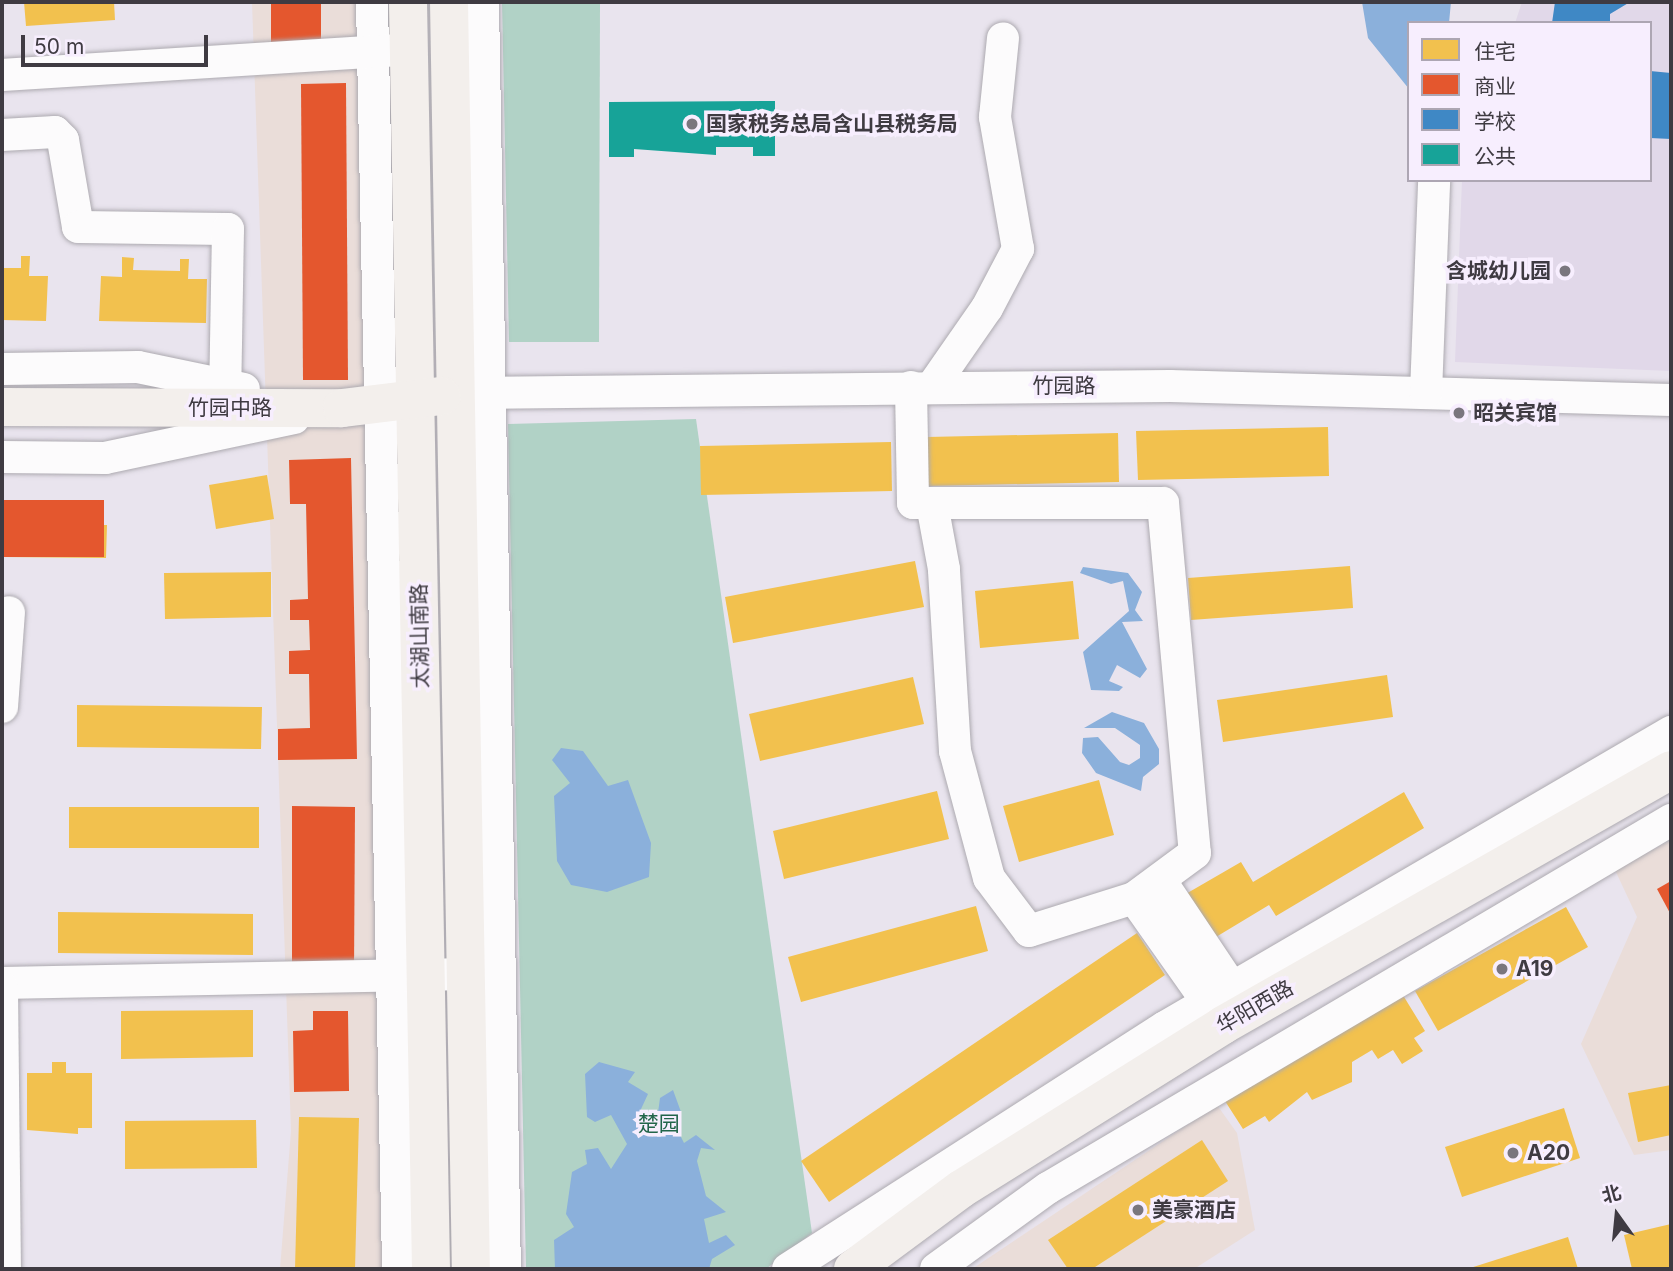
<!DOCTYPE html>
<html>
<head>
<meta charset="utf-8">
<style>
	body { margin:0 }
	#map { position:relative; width:1673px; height:1271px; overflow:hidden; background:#e9e4ee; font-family:Inter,"Noto Sans SC",sans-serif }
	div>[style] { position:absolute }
	.commercial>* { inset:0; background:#eaddd9 }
	.built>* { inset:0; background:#e1d8e9 }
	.green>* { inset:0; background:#b1d2c6 }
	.water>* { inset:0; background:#8bb0db }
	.homes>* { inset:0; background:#f2c14e }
	.shops>* { inset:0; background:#e4572e }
	.schools>* { inset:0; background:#3f88c5 }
	.public>* { inset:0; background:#17a398 }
	.roads { filter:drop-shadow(0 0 2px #adaab0) drop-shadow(0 0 2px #adaab0) }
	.minor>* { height:32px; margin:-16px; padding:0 16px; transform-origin:16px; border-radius:16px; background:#fcfbfc }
	.major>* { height:38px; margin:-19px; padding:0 19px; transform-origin:19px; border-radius:19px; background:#f3efec }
	.dots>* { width:19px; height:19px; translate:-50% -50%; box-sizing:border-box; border:4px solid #f7eefe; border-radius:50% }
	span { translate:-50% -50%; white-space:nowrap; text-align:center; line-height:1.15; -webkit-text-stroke:7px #f7eefe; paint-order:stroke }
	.poi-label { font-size:21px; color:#3f3b42; font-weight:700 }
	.left { translate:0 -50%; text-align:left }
	.right { translate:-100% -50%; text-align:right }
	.street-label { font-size:21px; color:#3f3b42 }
	.park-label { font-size:21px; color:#22654a }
	.frame { position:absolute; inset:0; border:4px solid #3f3b42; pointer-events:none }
	.legend { position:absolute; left:1407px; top:21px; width:245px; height:161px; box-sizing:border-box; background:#f7eefe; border:2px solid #ada6b3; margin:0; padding:9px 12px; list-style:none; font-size:21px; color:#3f3b42 }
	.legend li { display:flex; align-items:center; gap:14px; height:35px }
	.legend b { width:35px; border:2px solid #ada6b3 }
	.north { position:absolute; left:1582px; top:1180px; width:70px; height:70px; -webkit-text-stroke:5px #f7eefe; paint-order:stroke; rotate:345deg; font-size:19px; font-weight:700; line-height:28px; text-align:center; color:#3f3b42 }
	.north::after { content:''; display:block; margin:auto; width:24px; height:32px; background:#3f3b42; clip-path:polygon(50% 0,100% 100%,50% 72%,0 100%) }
	.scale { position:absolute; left:21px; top:35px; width:187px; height:32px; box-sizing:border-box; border:4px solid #3f3b42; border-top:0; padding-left:9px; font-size:21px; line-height:24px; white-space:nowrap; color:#3f3b42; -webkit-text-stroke:5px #f7eefe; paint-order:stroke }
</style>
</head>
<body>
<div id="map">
	<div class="commercial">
		<i style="clip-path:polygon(252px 2px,357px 2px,388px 1269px,280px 1269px,291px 1131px)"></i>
		<i style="clip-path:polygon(1671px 840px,1671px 1150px,1634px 1155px,1581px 1044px,1637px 917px,1615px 870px)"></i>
		<i style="clip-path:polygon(1217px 1105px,1237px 1133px,1255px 1230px,1194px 1269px,972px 1269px)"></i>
	</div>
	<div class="built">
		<i style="clip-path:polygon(1522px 2px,1671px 2px,1671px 371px,1455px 362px,1462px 180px,1650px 180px,1650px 23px,1515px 23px)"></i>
	</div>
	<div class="green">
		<i style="clip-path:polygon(502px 2px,600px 2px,599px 342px,509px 342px)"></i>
		<i style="clip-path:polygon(696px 419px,812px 1233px,766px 1269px,526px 1269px,508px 424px)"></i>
	</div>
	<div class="water">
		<i style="clip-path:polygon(1362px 2px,1451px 2px,1449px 23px,1409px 23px,1409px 89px,1368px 38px)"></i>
		<i style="clip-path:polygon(1083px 567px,1128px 573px,1142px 592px,1135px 610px,1143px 621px,1122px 622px,1147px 669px,1140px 678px,1117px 665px,1109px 681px,1123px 687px,1119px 691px,1091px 690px,1083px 652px,1129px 611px,1123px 581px,1111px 584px,1080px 573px)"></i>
		<i style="clip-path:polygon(1112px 712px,1144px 723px,1159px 749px,1159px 764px,1143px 777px,1141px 791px,1096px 773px,1082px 753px,1083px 738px,1098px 737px,1120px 762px,1129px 765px,1140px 758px,1140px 745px,1115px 728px,1084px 728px)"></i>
		<i style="clip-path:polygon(561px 748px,583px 751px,608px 786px,628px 780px,651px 843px,649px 877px,607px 892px,571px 885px,557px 861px,554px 796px,570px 783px,552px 760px)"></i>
		<i style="clip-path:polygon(599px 1062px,635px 1072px,628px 1082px,648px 1094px,635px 1122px,647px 1127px,657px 1120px,660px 1098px,673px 1090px,681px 1112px,674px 1123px,684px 1143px,696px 1135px,715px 1150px,701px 1148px,697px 1161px,706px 1196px,726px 1212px,704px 1219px,709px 1243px,726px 1235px,735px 1245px,712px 1259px,709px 1269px,555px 1269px,554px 1240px,574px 1227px,566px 1214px,572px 1172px,587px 1164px,585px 1150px,598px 1148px,611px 1169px,627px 1144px,611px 1115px,595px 1122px,587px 1117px,585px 1074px)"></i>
	</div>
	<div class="homes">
		<i style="clip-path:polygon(24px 2px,114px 2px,115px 20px,26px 26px)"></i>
		<i style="clip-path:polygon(21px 256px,30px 256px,29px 276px,48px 276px,46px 321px,2px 320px,2px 268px,21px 268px)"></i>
		<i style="clip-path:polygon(122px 257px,134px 258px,133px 270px,180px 271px,180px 259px,189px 259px,188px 279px,207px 279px,206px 323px,99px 321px,101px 276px,122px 277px)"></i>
		<i style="clip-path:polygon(1328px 427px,1329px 476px,1138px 480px,1136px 431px)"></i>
		<i style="clip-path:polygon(1118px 433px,1119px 482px,928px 486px,927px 437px)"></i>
		<i style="clip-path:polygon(891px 442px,892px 491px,701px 495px,700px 446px)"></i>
		<i style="clip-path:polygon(267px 475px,274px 519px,216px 529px,209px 485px)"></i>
		<i style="clip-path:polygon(2px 510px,100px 514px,100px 525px,107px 525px,106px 558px,2px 557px)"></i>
		<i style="clip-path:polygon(915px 561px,924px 607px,733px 643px,725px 597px)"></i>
		<i style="clip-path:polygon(1350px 566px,1353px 608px,1191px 620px,1188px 578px)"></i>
		<i style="clip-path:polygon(271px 572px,271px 617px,165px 619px,164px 573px)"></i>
		<i style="clip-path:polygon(1073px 581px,1079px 639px,980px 648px,975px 591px)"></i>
		<i style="clip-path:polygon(1387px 675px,1393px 717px,1223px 742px,1217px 700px)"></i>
		<i style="clip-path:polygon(913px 677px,924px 724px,760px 761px,749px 714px)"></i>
		<i style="clip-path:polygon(77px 705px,262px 707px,261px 749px,77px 747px)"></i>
		<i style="clip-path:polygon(1099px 780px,1114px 835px,1019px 862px,1003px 806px)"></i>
		<i style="clip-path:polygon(937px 791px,949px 839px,784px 879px,773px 831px)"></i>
		<i style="clip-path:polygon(1404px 792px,1424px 828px,1276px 916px,1269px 905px,1211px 940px,1184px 895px,1241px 862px,1253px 882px)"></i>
		<i style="clip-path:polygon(69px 807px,259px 807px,259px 848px,69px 848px)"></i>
		<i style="clip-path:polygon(976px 906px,988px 951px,801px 1002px,788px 957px)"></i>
		<i style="clip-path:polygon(1566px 907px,1588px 947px,1438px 1031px,1415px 991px)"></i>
		<i style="clip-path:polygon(58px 912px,253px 914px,253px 955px,58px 953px)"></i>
		<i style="clip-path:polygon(1137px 933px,1165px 975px,829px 1202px,801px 1161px)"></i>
		<i style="clip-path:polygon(1401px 992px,1425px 1031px,1414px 1038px,1423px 1051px,1402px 1064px,1393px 1050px,1378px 1059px,1372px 1050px,1352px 1062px,1352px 1082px,1312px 1100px,1307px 1092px,1269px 1122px,1265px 1116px,1243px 1129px,1225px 1101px)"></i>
		<i style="clip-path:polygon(253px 1010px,253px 1057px,121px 1059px,121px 1011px)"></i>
		<i style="clip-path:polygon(52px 1062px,66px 1062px,66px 1073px,92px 1073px,92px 1128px,78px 1128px,78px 1134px,27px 1130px,27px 1073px,52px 1073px)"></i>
		<i style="clip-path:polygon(1671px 1085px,1671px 1135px,1638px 1142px,1628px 1093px)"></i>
		<i style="clip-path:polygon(1564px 1108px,1580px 1158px,1462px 1197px,1445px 1147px)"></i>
		<i style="clip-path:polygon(299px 1117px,359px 1118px,355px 1269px,295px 1269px)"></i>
		<i style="clip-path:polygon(256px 1120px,257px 1168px,125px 1169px,125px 1121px)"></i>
		<i style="clip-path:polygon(1202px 1140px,1228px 1181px,1092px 1269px,1068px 1269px,1048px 1240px)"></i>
		<i style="clip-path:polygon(1671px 1224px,1671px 1269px,1632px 1269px,1624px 1235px)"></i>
		<i style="clip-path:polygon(1568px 1237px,1578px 1269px,1467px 1269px)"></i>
	</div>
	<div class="shops">
		<i style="clip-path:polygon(271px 2px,321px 2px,321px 48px,271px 47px)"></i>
		<i style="clip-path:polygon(346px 83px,348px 380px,303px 380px,301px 84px)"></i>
		<i style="clip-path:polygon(351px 458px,357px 759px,278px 760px,278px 729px,310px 728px,309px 674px,289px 674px,289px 651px,310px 650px,309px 620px,290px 620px,290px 600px,308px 599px,306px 504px,290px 504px,289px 460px)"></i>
		<i style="clip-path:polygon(2px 500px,104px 500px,104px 557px,2px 557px)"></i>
		<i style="clip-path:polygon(292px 806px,355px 807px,354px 972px,292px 973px)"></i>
		<i style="clip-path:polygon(1671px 881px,1671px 915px,1657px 889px)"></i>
		<i style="clip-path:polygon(313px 1011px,348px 1011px,349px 1091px,294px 1092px,293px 1031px,313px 1030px)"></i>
	</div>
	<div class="schools">
		<i style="clip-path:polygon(1555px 2px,1630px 2px,1610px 14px,1610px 23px,1552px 23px)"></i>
		<i style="clip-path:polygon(1650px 71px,1671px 73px,1671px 139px,1650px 138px)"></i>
	</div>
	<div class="public">
		<i style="clip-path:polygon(775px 101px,775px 156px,753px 156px,753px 147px,716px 147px,716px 155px,634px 149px,634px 157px,609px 157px,609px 102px)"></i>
	</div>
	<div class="roads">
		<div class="minor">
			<i style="left:372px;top:2px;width:1267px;rotate:88.82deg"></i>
			<i style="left:483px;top:2px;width:1267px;rotate:89.01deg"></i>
			<i style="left:2px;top:75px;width:394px;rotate:-3.6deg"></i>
			<i style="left:2px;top:135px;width:53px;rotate:-3.2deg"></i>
			<i style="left:55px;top:132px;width:11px;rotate:45deg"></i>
			<i style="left:63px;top:140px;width:88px;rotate:80.2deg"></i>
			<i style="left:78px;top:227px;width:150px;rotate:0.8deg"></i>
			<i style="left:228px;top:229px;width:179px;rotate:91deg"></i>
			<i style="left:2px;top:369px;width:136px;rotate:-0.8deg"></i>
			<i style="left:138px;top:367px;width:108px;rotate:11.7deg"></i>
			<i style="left:911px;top:387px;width:116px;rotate:89deg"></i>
			<i style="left:913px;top:503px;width:250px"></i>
			<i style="left:1163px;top:503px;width:351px;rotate:84.8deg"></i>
			<i style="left:1195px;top:853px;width:76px;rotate:143.6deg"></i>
			<i style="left:1134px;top:898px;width:110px;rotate:162.6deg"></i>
			<i style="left:1029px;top:931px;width:66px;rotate:-127deg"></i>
			<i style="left:989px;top:878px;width:131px;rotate:-105deg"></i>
			<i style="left:955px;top:751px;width:182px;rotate:-93.5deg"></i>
			<i style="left:944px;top:569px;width:66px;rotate:-100.5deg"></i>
			<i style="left:932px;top:387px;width:96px;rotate:-55.2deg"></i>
			<i style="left:987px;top:308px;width:67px;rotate:-62.3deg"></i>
			<i style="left:1018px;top:249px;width:134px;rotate:-99.9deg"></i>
			<i style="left:995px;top:117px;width:79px;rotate:-84.2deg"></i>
			<i style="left:469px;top:393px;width:701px;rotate:-0.57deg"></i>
			<i style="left:1170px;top:386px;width:501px;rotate:1.6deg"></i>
			<i style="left:1426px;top:393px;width:213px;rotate:-87.8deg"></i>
			<i style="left:2px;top:457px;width:103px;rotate:0.6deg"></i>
			<i style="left:105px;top:458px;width:193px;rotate:-11.9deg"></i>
			<i style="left:2px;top:707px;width:95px;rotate:-85.8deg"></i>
			<i style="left:1160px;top:880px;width:149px;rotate:56.2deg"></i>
			<i style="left:1134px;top:898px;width:149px;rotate:54.8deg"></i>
			<i style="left:2px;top:983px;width:464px;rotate:-1.1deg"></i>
			<i style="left:2px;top:987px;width:282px;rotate:89.4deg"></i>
			<i style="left:788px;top:1269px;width:448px;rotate:-32.7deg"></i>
			<i style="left:1165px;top:1027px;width:586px;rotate:-30.24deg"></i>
			<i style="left:936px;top:1269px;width:138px;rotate:-35.9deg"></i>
			<i style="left:1048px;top:1188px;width:724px;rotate:-30.57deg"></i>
		</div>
		<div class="major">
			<i style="left:408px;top:2px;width:1267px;rotate:88.96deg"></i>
			<i style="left:449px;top:2px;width:1267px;rotate:89.01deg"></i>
			<i style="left:2px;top:407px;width:340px;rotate:0.2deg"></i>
			<i style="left:342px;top:408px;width:100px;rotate:-6.9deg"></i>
			<i style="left:853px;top:1269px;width:134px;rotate:-36.5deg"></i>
			<i style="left:961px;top:1189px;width:309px;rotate:-32deg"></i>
			<i style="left:1223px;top:1025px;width:515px;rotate:-29.65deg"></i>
		</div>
	</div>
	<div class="dots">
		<i style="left:692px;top:124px;background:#7a767e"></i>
		<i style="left:1565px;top:271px;background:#7a767e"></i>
		<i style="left:1459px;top:413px;background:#7a767e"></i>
		<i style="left:1502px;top:969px;background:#7a767e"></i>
		<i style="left:1513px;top:1153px;background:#7a767e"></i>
		<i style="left:1138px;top:1210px;background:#7a767e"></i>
	</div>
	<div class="poi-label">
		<span class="left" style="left:706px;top:124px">国家税务总局含山县税务局</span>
		<span class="right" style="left:1551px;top:271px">含城幼儿园</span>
		<span class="left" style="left:1473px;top:413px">昭关宾馆</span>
		<span class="left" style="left:1516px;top:969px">A19</span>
		<span class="left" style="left:1527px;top:1153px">A20</span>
		<span class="left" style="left:1152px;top:1210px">美豪酒店</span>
	</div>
	<div class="street-label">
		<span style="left:1064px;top:386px">竹园路</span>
		<span style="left:230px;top:408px">竹园中路</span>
		<span style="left:420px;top:636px;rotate:-91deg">太湖山南路</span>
		<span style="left:1255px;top:1007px;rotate:-30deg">华阳西路</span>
	</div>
	<div class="park-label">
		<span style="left:659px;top:1124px">楚园</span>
	</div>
	<div class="frame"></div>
	<ul class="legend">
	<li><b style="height:19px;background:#f2c14e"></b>住宅</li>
	<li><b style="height:19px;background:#e4572e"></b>商业</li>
	<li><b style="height:19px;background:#3f88c5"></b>学校</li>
	<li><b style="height:19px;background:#17a398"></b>公共</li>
	</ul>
	<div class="north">北</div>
	<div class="scale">50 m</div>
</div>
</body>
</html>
